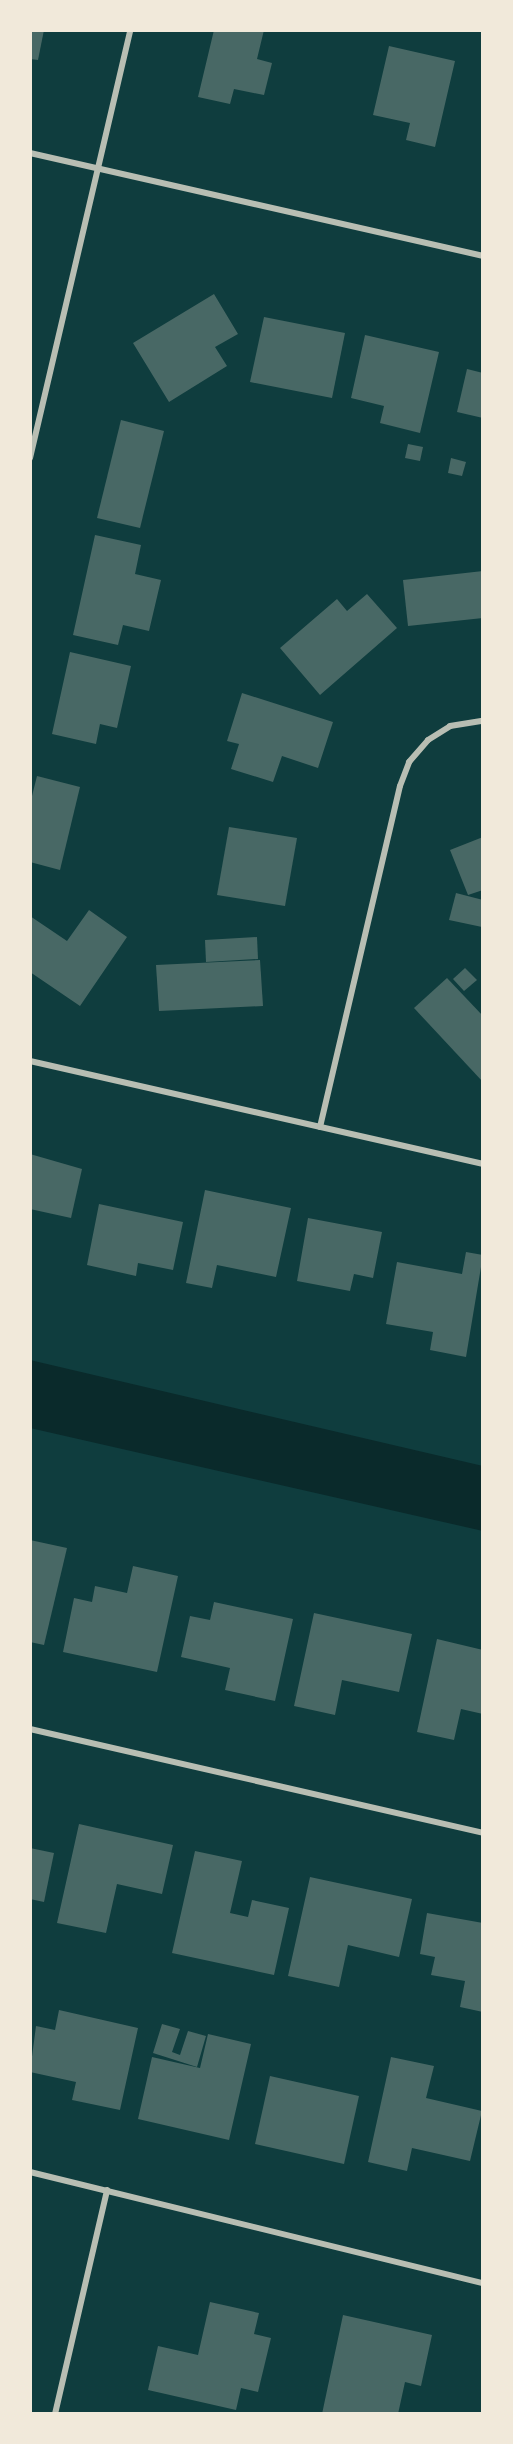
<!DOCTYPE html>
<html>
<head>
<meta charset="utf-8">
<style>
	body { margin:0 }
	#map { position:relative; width:513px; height:2444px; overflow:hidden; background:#0f3d3e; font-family:"Playfair Display",serif }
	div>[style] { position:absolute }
	.water>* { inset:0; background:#0a2a2b }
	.building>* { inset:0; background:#486865 }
	.minor>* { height:6px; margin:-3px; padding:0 3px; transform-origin:3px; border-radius:3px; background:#b8beb3 }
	span { translate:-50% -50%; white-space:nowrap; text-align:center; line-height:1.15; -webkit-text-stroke:6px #f1e9da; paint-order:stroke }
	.frame { position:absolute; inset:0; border:32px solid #f1e9da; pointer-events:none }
</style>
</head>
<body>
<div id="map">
	<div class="water">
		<i style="clip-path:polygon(30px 1360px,483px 1466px,483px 1531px,30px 1428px)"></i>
	</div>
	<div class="building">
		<i style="clip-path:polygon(30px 30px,44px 30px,38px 60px,30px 59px)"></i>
		<i style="clip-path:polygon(214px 30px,264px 30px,257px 59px,272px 63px,264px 95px,234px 89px,230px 104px,198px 97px)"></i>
		<i style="clip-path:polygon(389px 46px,455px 61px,435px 147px,406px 140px,410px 123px,373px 115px)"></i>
		<i style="clip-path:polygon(214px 294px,238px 334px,215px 347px,227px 366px,169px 402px,133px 343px)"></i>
		<i style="clip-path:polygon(264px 317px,345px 333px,332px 398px,250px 382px)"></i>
		<i style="clip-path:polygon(365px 335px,439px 352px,420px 433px,380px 423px,384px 406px,351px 398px)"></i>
		<i style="clip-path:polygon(467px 369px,483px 373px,483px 418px,457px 412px)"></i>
		<i style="clip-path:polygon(121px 420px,164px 431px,140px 528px,97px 518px)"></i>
		<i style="clip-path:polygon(408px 444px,423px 447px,420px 461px,405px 458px)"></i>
		<i style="clip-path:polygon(451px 458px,466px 462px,462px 476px,448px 473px)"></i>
		<i style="clip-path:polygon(95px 535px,141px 545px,135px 574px,161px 580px,149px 631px,123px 625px,118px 645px,73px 635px)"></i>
		<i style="clip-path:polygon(483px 571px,483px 618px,408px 626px,403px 580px)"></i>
		<i style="clip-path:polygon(367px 594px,397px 628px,320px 695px,280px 648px,337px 599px,347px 611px)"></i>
		<i style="clip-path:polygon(70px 652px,131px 666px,117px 728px,100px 724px,96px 744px,52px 734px)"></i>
		<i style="clip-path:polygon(242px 693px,333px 722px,318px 768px,282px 756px,273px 782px,231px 769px,239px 744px,227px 741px)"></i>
		<i style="clip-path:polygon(37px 776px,80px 787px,60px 870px,30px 862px,30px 804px)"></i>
		<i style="clip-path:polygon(229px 827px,297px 838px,285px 906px,217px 895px)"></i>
		<i style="clip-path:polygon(483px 837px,483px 890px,468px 895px,450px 850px)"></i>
		<i style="clip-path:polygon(456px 893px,483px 900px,482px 927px,449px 920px)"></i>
		<i style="clip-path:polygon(89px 910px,127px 937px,80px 1006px,30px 972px,30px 916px,67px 941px)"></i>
		<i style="clip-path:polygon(257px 937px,258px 959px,206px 962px,205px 940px)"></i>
		<i style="clip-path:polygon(260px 960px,263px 1006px,159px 1011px,156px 965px)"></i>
		<i style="clip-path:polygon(465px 968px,477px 980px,464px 991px,453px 979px)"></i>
		<i style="clip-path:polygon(447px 978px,483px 1016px,483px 1082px,414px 1008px)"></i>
		<i style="clip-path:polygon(30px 1154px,82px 1169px,71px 1218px,30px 1209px)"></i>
		<i style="clip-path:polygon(205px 1190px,291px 1208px,276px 1277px,217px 1265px,212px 1288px,186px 1283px)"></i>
		<i style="clip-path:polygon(99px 1204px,183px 1222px,173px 1270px,138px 1263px,136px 1276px,87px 1265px)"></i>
		<i style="clip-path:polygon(308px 1218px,382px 1232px,373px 1278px,354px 1274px,350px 1291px,297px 1281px)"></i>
		<i style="clip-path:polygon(466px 1252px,483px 1255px,466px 1357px,430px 1350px,433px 1332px,386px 1324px,397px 1262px,462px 1274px)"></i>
		<i style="clip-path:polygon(30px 1540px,67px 1548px,44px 1645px,30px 1642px)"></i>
		<i style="clip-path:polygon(133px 1566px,178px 1576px,157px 1672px,63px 1652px,74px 1598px,92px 1602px,95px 1586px,127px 1593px)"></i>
		<i style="clip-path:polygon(214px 1602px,293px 1619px,275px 1701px,225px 1690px,230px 1668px,181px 1657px,190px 1616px,210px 1620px)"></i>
		<i style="clip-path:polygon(314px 1613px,412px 1634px,399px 1692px,342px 1680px,335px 1715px,294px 1706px)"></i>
		<i style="clip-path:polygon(437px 1639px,483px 1650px,483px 1714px,461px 1709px,454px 1740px,417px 1732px)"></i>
		<i style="clip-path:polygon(79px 1824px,173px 1845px,162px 1894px,117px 1884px,106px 1933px,57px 1923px)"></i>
		<i style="clip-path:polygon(30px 1848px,54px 1853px,44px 1902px,30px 1899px)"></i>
		<i style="clip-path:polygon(195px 1851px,242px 1861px,230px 1913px,248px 1917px,252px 1900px,289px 1908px,274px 1975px,172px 1953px)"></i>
		<i style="clip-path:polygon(310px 1877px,412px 1899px,399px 1957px,348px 1945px,339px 1987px,288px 1976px)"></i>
		<i style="clip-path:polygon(427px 1913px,483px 1923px,483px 2012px,460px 2007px,465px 1981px,431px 1975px,435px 1957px,420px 1954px)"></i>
		<i style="clip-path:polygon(59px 2010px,138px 2028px,120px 2110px,72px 2100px,76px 2082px,30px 2072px,36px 2026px,55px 2030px)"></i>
		<i style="clip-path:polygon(162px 2024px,180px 2029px,172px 2052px,180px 2055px,188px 2031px,206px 2036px,197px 2067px,153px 2053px)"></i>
		<i style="clip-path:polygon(208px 2034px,251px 2044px,229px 2140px,138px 2119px,152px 2057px,200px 2068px)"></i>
		<i style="clip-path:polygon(391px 2057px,434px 2066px,426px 2098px,482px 2111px,470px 2161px,412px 2148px,407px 2171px,368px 2162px)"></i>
		<i style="clip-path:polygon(270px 2076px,359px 2096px,344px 2164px,255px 2144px)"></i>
		<i style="clip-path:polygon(210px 2302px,259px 2313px,254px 2334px,271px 2338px,258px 2392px,241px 2388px,236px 2410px,148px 2390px,158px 2346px,198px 2355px)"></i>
		<i style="clip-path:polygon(343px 2315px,432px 2335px,421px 2386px,405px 2382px,398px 2414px,322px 2414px)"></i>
	</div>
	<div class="minor">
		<i style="left:30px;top:153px;width:465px;rotate:12.8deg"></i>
		<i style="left:30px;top:458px;width:440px;rotate:-76.8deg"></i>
		<i style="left:30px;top:1061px;width:465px;rotate:12.8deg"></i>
		<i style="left:320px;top:1127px;width:350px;rotate:-76.8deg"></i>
		<i style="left:400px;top:786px;width:26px;rotate:-69deg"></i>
		<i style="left:409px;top:762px;width:29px;rotate:-49deg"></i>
		<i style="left:428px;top:740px;width:26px;rotate:-32deg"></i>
		<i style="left:450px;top:726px;width:33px;rotate:-9deg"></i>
		<i style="left:30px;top:1729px;width:465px;rotate:12.9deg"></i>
		<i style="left:30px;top:2172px;width:466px;rotate:13.8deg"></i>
		<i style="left:55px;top:2414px;width:230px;rotate:-76.9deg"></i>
	</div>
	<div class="frame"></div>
</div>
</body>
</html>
